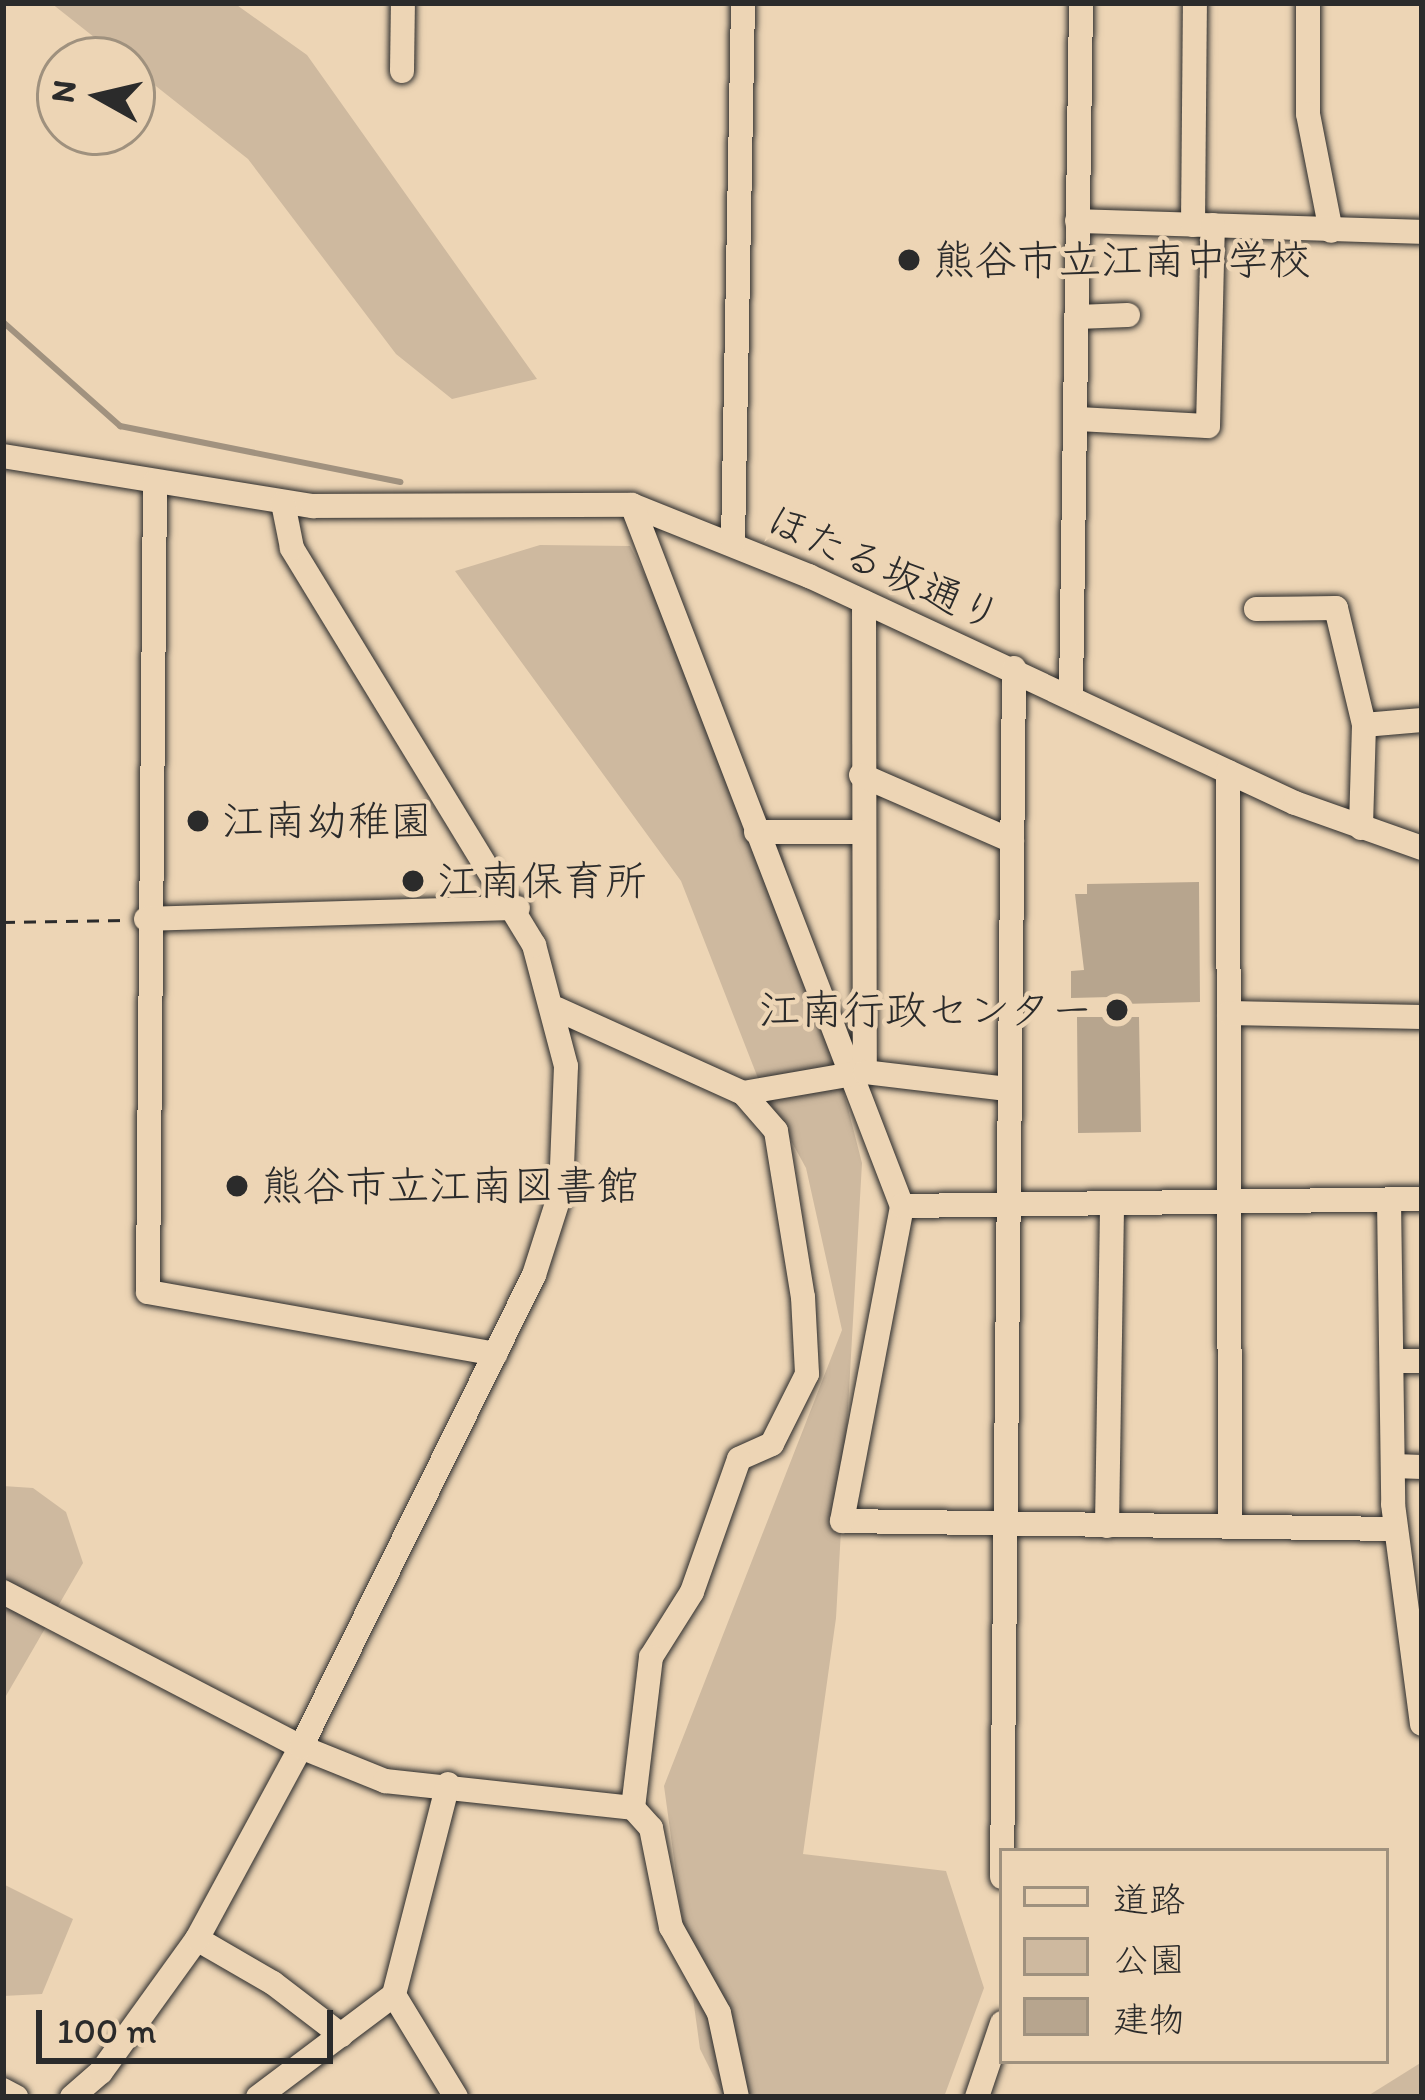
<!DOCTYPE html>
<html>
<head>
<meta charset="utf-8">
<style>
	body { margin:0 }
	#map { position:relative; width:1425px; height:2100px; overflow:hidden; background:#edd5b5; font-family:Itim,"Klee One",sans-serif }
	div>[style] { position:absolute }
	.green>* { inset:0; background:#ceb99f }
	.stream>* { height:6px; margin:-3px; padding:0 3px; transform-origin:3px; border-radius:3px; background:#a1927f }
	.building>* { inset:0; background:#b7a58e }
	.path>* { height:3px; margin-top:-1.5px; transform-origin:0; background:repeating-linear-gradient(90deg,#2b2b2b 0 12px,transparent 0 21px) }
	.roads { filter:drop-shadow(0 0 3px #2b2b2b) drop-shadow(0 0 3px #2b2b2b) }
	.minor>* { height:24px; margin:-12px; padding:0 12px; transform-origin:12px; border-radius:12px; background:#edd5b5 }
	.dots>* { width:33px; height:33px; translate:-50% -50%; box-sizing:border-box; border:6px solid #edd5b5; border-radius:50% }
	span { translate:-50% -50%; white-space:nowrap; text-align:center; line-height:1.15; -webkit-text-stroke:9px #edd5b5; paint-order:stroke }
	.poi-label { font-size:42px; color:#2b2b2b }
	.left { translate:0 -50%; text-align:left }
	.right { translate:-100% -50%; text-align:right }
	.street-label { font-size:42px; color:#2b2b2b }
	.frame { position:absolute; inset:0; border:6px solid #2b2b2b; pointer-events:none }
	.legend { position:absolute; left:999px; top:1848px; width:390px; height:216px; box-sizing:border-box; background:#edd5b5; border:3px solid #9f917e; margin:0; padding:15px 21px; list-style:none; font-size:36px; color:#2b2b2b }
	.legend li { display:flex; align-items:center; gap:24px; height:60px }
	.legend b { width:60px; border:3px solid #9f917e }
	.north { position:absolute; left:36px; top:36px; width:120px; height:120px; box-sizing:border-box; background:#edd5b5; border:3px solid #9f917e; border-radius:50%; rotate:278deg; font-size:33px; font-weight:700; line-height:48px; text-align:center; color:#2b2b2b }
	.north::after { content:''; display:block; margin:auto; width:42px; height:54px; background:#2b2b2b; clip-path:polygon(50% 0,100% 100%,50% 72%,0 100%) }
	.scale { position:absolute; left:36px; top:2010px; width:297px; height:54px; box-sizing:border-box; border:6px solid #2b2b2b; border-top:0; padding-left:15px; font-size:36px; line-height:42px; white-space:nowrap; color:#2b2b2b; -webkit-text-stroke:9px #edd5b5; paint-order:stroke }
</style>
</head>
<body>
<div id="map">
	<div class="green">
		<i style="clip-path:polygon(51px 3px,234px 3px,307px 55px,537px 379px,452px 399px,396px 354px,248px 159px)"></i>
		<i style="clip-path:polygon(540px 545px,630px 546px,778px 836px,862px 1163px,836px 1618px,803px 1854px,946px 1871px,984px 1988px,944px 2097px,724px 2097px,700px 2049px,664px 1786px,842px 1330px,806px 1168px,761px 1086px,681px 881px,455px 571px)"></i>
		<i style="clip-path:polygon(3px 1486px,33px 1488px,66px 1512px,83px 1563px,3px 1701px)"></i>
		<i style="clip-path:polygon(3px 1884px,73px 1919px,42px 1994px,3px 1996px)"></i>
		<i style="clip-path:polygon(1422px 2062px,1422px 2097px,1366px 2097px)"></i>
	</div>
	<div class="stream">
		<i style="left:3px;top:322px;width:157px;rotate:41.6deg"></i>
		<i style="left:120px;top:426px;width:286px;rotate:11.3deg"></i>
	</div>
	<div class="building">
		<i style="clip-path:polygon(1199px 882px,1200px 1002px,1123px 1004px,1123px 1017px,1139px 1017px,1141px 1132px,1078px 1133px,1077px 1017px,1111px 1017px,1111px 997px,1071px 998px,1071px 971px,1084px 970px,1075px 894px,1087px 894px,1087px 884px)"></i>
	</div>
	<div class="path">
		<i style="left:3px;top:922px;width:123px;rotate:-0.9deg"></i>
	</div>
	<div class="roads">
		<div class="minor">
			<i style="left:1308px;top:3px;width:111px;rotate:90deg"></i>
			<i style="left:1308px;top:114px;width:119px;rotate:78.9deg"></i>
			<i style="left:402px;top:71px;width:68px;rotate:-89.2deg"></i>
			<i style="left:1077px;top:221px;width:345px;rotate:1.8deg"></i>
			<i style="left:1193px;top:225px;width:222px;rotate:-89.5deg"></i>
			<i style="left:1077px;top:317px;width:51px;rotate:-2.2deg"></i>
			<i style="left:1077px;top:419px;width:131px;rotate:3.1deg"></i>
			<i style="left:1208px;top:426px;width:201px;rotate:-88.6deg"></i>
			<i style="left:3px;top:456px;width:314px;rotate:9.2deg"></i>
			<i style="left:313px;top:506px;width:319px;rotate:-0.2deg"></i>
			<i style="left:632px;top:505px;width:191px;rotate:21.9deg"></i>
			<i style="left:809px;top:576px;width:536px;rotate:25.04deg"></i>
			<i style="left:1295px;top:803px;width:135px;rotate:19.5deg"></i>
			<i style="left:155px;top:482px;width:810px;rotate:90.5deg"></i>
			<i style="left:148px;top:1292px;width:353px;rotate:10.1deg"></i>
			<i style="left:632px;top:505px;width:751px;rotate:68.94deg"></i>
			<i style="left:733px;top:543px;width:540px;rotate:-88.94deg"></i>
			<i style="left:864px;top:602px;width:470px;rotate:89.9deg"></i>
			<i style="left:1256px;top:609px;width:80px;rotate:-0.7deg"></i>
			<i style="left:1336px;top:608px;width:120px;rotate:76.5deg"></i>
			<i style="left:1364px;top:725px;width:103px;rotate:91.7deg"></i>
			<i style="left:1071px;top:694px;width:691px;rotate:-89.17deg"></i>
			<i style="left:1364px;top:725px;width:58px;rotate:-4.9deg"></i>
			<i style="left:1228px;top:772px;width:755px;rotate:89.85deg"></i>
			<i style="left:861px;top:775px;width:165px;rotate:23.6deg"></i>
			<i style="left:756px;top:832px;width:106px"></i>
			<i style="left:146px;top:919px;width:372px;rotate:-1.7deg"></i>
			<i style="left:557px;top:1009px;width:204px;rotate:24.3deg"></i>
			<i style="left:743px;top:1093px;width:50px;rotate:49deg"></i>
			<i style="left:776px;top:1131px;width:168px;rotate:80.8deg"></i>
			<i style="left:803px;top:1297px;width:77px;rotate:87deg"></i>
			<i style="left:807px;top:1374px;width:78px;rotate:116.6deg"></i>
			<i style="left:772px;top:1444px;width:36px;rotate:156deg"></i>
			<i style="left:739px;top:1459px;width:141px;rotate:109.5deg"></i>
			<i style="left:692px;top:1592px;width:77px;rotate:122.2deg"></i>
			<i style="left:651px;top:1657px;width:152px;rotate:96.8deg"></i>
			<i style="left:1229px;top:1013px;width:193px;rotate:1.2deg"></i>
			<i style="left:743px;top:1093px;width:124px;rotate:-9.8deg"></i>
			<i style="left:865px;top:1072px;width:144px;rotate:6.8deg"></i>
			<i style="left:1389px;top:1200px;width:304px;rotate:89.2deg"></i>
			<i style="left:1393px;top:1504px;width:222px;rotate:82.5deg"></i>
			<i style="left:1392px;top:1361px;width:30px"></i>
			<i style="left:1394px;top:1466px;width:28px;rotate:2deg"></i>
			<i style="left:1107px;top:1526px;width:322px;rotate:-89.1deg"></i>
			<i style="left:1395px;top:1529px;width:553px;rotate:-179.17deg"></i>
			<i style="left:842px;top:1521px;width:321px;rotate:-79.2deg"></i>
			<i style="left:902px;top:1206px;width:520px;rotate:-0.77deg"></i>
			<i style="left:3px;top:1592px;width:336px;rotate:27.5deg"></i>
			<i style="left:301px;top:1747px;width:91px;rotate:22deg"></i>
			<i style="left:385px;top:1781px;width:249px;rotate:6.2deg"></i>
			<i style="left:633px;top:1808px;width:27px;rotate:48deg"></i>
			<i style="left:651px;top:1828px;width:101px;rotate:78.6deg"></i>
			<i style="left:671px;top:1927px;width:98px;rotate:60.8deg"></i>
			<i style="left:719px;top:2013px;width:86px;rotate:77.9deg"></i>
			<i style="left:448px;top:1784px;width:218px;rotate:104.4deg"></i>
			<i style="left:394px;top:1995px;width:119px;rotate:58.7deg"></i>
			<i style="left:1002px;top:1877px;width:1209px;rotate:-89.43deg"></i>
			<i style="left:197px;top:1939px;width:88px;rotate:30.1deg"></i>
			<i style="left:273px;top:1983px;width:86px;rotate:37.4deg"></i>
			<i style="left:3px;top:2090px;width:15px;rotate:28deg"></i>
			<i style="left:72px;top:2097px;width:38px;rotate:-41deg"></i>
			<i style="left:101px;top:2072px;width:164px;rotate:-54.2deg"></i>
			<i style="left:197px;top:1939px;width:218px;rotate:-61.6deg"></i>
			<i style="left:301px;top:1747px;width:526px;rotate:-63.73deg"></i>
			<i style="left:534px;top:1275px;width:88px;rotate:-72.2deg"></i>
			<i style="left:561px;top:1191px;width:125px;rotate:-87.7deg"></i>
			<i style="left:566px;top:1066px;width:125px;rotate:-104.8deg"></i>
			<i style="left:534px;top:945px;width:465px;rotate:-121.4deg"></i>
			<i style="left:292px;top:548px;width:46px;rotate:-101.3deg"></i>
			<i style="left:258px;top:2097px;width:170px;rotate:-36.9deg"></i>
			<i style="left:977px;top:2097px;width:78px;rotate:-71.3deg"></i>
		</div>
	</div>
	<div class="dots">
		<i style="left:909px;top:260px;background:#2b2b2b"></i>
		<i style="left:198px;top:821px;background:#2b2b2b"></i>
		<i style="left:413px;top:881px;background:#2b2b2b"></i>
		<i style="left:1117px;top:1010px;background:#2b2b2b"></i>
		<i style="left:237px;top:1186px;background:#2b2b2b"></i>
	</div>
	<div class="poi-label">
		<span class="left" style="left:933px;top:260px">熊谷市立江南中学校</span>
		<span class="left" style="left:222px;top:821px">江南幼稚園</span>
		<span class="left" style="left:437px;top:881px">江南保育所</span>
		<span class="right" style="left:1093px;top:1010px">江南行政センター</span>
		<span class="left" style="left:261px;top:1186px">熊谷市立江南図書館</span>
	</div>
	<div class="street-label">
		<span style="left:884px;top:568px;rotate:24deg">ほたる坂通り</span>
	</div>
	<div class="frame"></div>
	<ul class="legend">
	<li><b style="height:15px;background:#edd5b5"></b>道路</li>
	<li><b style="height:33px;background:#ceb99f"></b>公園</li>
	<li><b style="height:33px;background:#b7a58e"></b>建物</li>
	</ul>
	<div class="north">N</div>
	<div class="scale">100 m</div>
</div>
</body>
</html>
